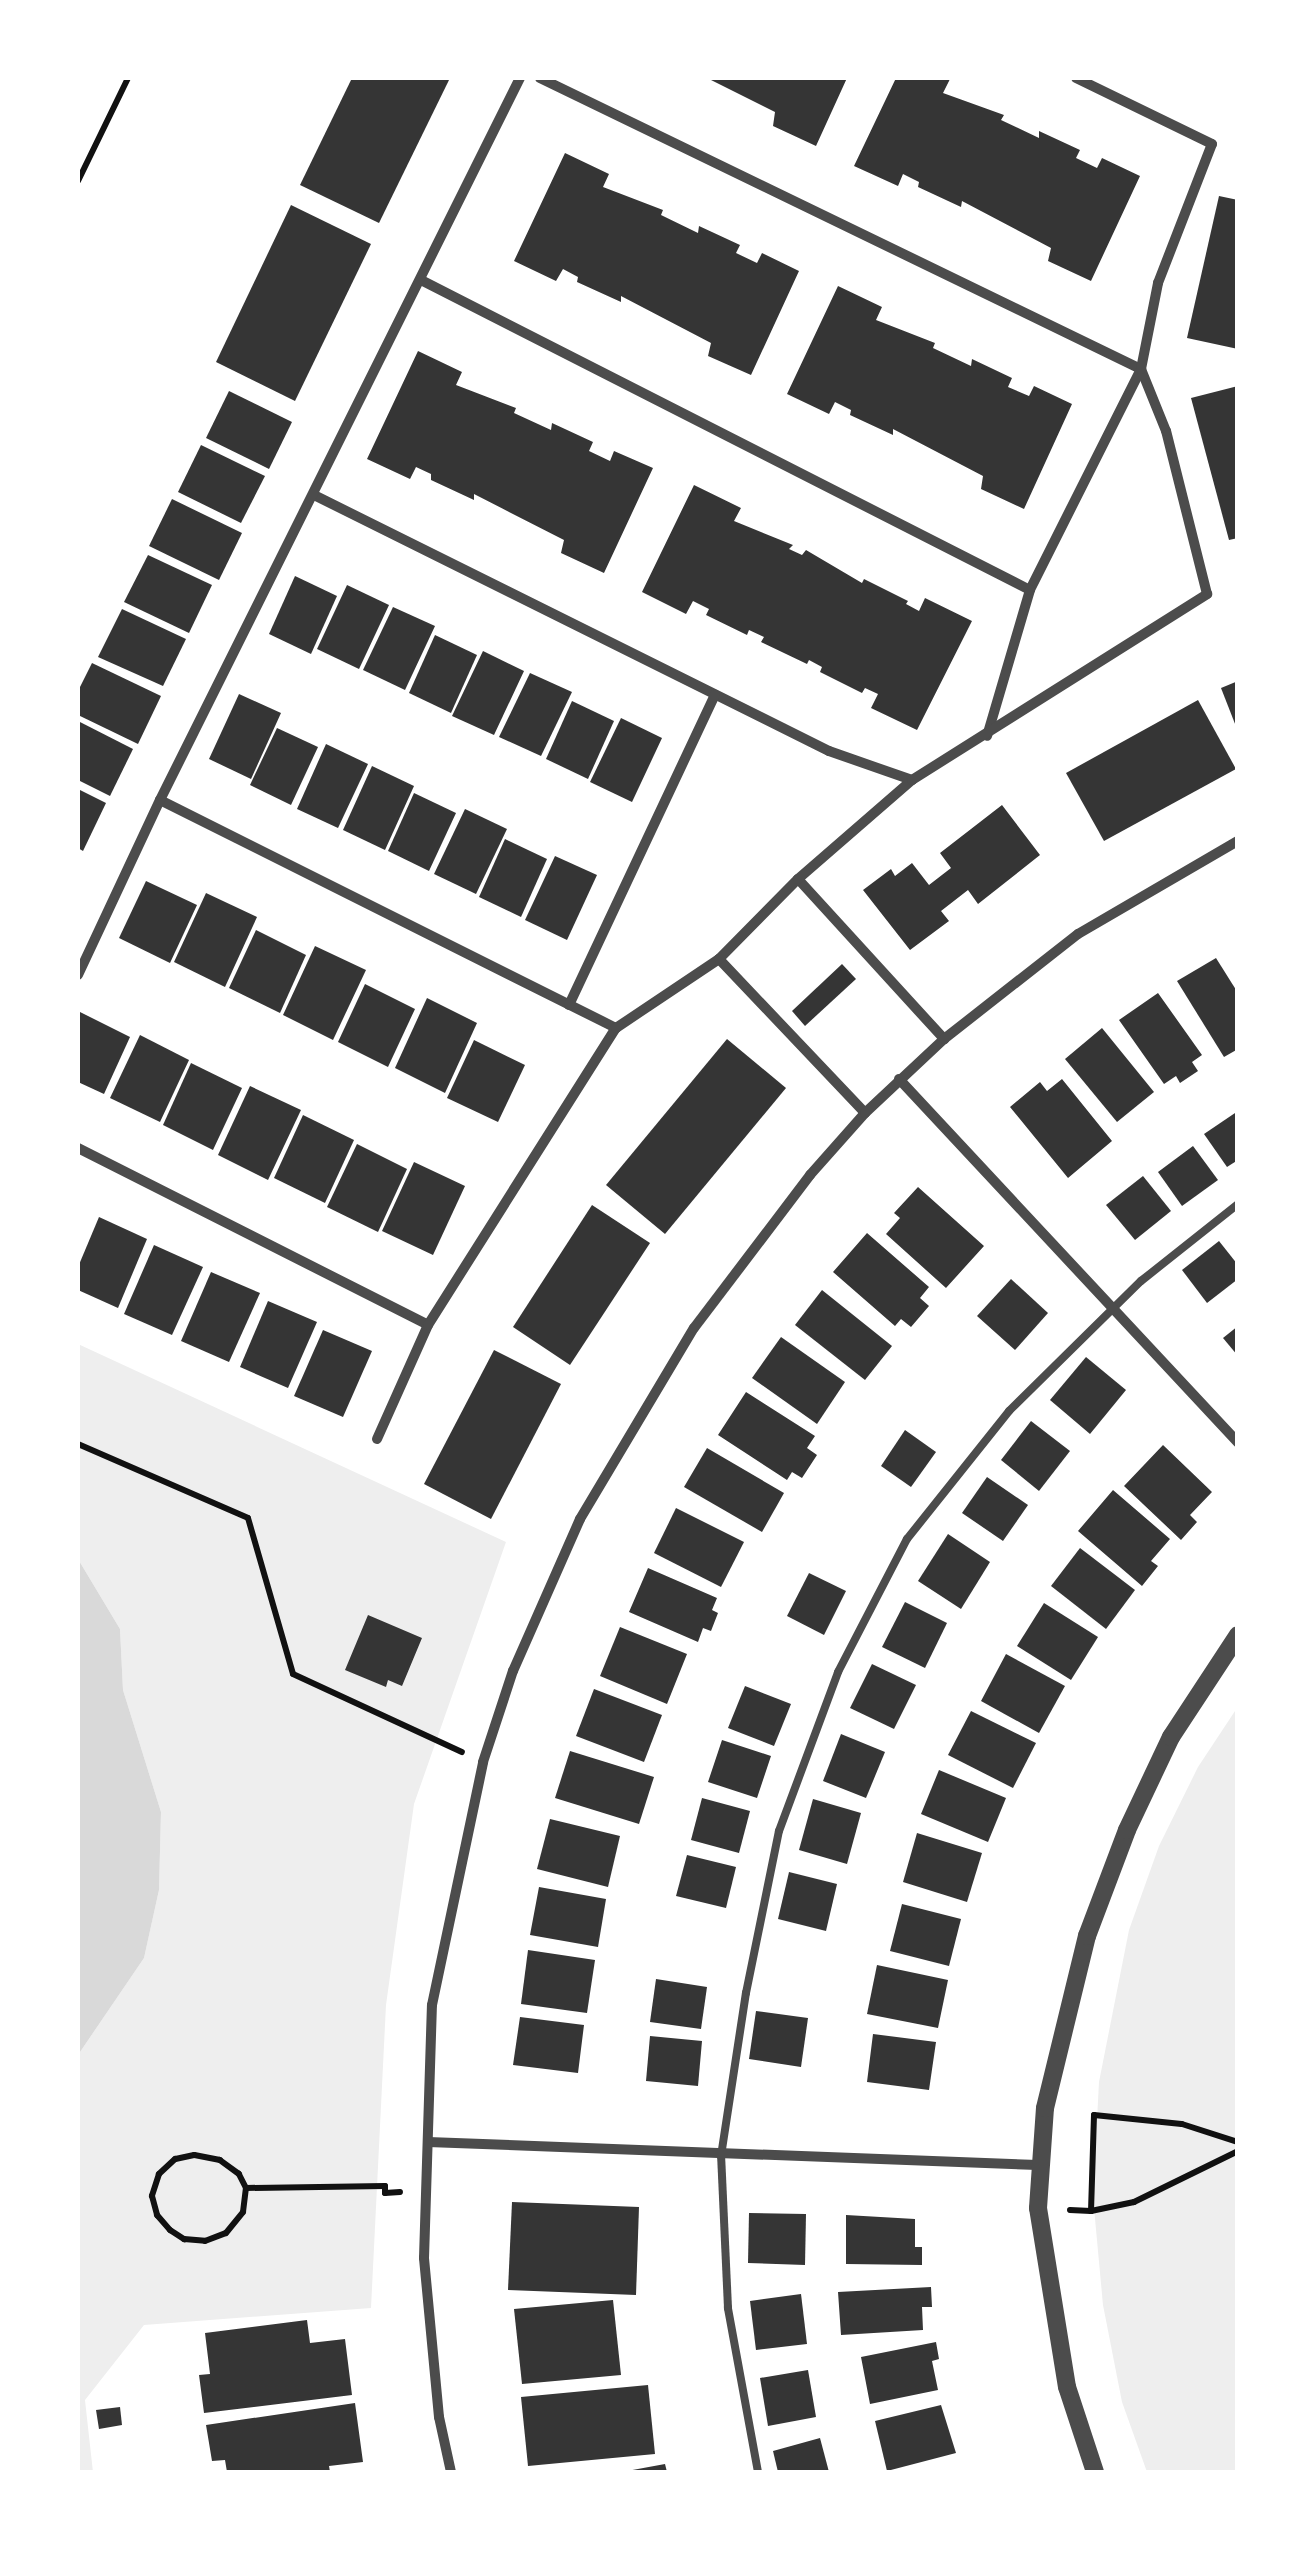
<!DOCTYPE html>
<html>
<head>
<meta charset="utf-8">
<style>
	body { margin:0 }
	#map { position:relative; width:1315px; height:2550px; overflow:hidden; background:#fff; font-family:"Open Sans",sans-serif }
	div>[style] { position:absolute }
	.green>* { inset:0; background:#eee }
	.water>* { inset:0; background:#d9d9d9 }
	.building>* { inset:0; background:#353535 }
	.path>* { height:6px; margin:-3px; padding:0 3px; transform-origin:3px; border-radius:3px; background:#111 }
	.service>* { height:8px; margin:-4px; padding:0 4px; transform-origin:4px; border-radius:4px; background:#4c4c4c }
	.minor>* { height:10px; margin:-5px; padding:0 5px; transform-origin:5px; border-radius:5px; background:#4c4c4c }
	.tertiary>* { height:18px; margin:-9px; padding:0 9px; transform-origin:9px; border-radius:9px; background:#4c4c4c }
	span { translate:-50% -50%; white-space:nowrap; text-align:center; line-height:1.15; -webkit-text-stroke:9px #fff; paint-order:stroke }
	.frame { position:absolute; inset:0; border:80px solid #fff; pointer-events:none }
</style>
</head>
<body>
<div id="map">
	<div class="green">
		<i style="clip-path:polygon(78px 1344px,506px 1542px,414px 1804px,386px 2005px,371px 2308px,144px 2325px,85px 2400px,93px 2472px,78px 2472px,78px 2055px,144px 1958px,159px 1890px,161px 1812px,123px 1690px,120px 1629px,78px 1559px)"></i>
		<i style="clip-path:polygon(1237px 1708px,1237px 2472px,1147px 2472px,1122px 2402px,1103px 2305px,1093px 2197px,1099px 2082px,1129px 1930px,1159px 1846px,1198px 1767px)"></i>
	</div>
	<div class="water">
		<i style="clip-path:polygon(78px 1559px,120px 1629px,123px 1690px,161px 1812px,159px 1890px,144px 1958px,78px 2055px)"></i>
	</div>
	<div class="building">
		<i style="clip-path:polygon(352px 78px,450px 78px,379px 223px,300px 185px)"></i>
		<i style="clip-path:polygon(707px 78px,847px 78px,816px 146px,773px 126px,775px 112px)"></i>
		<i style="clip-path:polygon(896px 78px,946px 78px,950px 79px,943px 93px,1004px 115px,1001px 120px,1039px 138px,1039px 131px,1080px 150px,1076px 158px,1097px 168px,1102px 158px,1140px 176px,1091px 281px,1048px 261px,1051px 248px,962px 201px,961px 207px,918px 187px,919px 182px,903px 174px,898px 186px,854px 166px)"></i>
		<i style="clip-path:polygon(565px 153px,609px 174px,603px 187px,663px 210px,661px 215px,698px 233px,699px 226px,740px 245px,736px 253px,757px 263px,762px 253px,799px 271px,751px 375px,708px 356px,711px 343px,621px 296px,621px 302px,577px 282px,578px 277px,563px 269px,556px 281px,514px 261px)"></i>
		<i style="clip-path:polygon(1219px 196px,1238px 200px,1238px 349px,1187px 338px)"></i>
		<i style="clip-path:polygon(291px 205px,371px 244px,295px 401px,216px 362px)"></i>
		<i style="clip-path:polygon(838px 286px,882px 307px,876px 320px,935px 343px,933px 348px,971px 366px,972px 359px,1012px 378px,1008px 387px,1029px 396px,1034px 386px,1072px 404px,1024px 509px,981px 489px,983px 476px,893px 429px,893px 435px,850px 415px,851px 410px,835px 402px,829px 414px,787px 394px)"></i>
		<i style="clip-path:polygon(418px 351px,462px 372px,456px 385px,516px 408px,514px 413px,551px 430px,552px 423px,593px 442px,589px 451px,610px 461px,614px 451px,653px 468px,604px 573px,561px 553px,564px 540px,474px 494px,474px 500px,431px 480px,431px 474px,416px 467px,410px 479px,367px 459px)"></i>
		<i style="clip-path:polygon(1238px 386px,1238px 538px,1229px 540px,1191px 398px)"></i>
		<i style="clip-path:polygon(229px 391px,292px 422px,269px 469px,206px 438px)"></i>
		<i style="clip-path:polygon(201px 445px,265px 476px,241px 523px,178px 492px)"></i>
		<i style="clip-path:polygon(694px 485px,741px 508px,734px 521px,793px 545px,789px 549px,802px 555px,806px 550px,862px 583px,864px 579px,908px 601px,906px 604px,919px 611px,925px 598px,972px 621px,917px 730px,871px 708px,878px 694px,865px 688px,862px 693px,820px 672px,822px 667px,809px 660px,807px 664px,761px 642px,764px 637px,749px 630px,747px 635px,706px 615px,709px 609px,693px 601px,686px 614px,642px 592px)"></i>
		<i style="clip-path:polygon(172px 499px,242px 533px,219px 580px,149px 546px)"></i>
		<i style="clip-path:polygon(148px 555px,212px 585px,189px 633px,124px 602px)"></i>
		<i style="clip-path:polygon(295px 576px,337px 596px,311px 654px,269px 634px)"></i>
		<i style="clip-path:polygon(347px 585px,389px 605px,359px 669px,317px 649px)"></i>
		<i style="clip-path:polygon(393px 607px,435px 626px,405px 690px,363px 670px)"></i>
		<i style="clip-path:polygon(122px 609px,186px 639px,163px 686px,98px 657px)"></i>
		<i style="clip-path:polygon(435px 635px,477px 655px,451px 713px,409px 693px)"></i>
		<i style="clip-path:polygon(483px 651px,524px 671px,494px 735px,452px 716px)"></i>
		<i style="clip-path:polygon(92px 663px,161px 696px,138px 744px,78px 715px,78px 691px)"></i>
		<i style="clip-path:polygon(530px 673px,572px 692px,541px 756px,499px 737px)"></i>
		<i style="clip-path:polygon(1238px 681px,1238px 729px,1237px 729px,1221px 688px)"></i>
		<i style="clip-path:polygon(239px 694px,281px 713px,251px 779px,209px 759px)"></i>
		<i style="clip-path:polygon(1198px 700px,1236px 769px,1104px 841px,1066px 773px)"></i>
		<i style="clip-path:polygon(572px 701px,614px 721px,588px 779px,546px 759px)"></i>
		<i style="clip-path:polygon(621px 718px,662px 738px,632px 802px,590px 782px)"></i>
		<i style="clip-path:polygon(78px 721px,133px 749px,110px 796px,78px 780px)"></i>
		<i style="clip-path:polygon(277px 728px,318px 747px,291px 805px,250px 785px)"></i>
		<i style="clip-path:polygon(326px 744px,368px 764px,338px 828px,297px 809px)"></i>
		<i style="clip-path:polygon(372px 766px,414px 786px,385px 850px,343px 830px)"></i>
		<i style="clip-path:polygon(78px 789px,106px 803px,83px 851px,78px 848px)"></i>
		<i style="clip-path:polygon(414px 793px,456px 813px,429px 871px,388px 851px)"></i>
		<i style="clip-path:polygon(1002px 805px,1040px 855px,978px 904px,968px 890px,941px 911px,949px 921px,910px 950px,863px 890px,891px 869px,895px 876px,912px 863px,929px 885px,951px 868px,940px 853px)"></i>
		<i style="clip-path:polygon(465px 809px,507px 829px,476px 894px,434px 874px)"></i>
		<i style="clip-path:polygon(505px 839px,547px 859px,521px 917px,479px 897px)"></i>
		<i style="clip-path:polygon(555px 856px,597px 875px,567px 940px,525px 920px)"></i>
		<i style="clip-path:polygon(146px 881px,197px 905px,170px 963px,119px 938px)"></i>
		<i style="clip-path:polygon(206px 893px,257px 917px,225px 987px,174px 962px)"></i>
		<i style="clip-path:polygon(256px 930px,306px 955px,280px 1013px,229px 988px)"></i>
		<i style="clip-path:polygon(315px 946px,366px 970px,333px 1040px,283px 1015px)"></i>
		<i style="clip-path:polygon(1216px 958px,1238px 993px,1238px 1049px,1224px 1057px,1177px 981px)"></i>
		<i style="clip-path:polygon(842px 964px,856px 979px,805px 1026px,792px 1011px)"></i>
		<i style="clip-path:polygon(365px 984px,415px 1009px,388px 1067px,338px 1042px)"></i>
		<i style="clip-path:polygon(1158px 993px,1202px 1055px,1192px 1062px,1198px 1071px,1180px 1083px,1176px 1076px,1164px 1084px,1119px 1020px)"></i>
		<i style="clip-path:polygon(427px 998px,477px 1023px,445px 1093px,395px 1068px)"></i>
		<i style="clip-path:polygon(80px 1012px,130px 1037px,104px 1094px,78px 1082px)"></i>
		<i style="clip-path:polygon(1102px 1028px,1154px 1092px,1117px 1122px,1065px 1059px)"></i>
		<i style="clip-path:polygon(140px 1035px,189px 1060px,160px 1122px,110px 1098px)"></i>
		<i style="clip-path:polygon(727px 1039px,786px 1088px,665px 1234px,606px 1185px)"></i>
		<i style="clip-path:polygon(474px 1040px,525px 1065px,498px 1122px,447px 1098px)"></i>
		<i style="clip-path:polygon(191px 1063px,242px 1088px,213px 1150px,163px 1125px)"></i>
		<i style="clip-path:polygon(1062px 1079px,1112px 1141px,1068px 1178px,1010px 1107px,1040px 1082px,1047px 1091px)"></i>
		<i style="clip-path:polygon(250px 1086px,301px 1110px,268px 1180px,218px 1155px)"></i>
		<i style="clip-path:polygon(1238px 1111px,1238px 1160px,1227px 1167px,1204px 1134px)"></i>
		<i style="clip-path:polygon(303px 1115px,354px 1140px,325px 1203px,274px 1178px)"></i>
		<i style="clip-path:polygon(357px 1144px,407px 1169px,378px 1232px,327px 1207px)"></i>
		<i style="clip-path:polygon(1193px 1146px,1218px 1180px,1182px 1206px,1158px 1172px)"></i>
		<i style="clip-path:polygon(414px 1162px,465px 1186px,433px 1255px,382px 1231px)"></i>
		<i style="clip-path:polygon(1143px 1176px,1171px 1211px,1135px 1240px,1106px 1205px)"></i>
		<i style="clip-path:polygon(918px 1187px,984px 1246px,946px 1288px,886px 1234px,900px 1218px,894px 1213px)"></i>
		<i style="clip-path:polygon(592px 1205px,650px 1243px,570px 1365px,513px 1327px)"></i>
		<i style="clip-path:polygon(99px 1217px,147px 1239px,118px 1308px,78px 1290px,78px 1267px)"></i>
		<i style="clip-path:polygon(867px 1233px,929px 1287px,920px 1298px,929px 1306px,911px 1327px,901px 1319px,895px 1326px,833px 1272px)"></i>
		<i style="clip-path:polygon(1219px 1241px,1238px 1265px,1238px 1279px,1207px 1303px,1182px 1270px)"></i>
		<i style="clip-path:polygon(154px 1245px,203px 1267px,172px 1335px,124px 1314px)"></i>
		<i style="clip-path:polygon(211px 1272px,260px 1293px,229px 1362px,181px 1341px)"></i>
		<i style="clip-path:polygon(1011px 1279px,1048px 1313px,1015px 1350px,977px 1316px)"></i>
		<i style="clip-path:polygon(822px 1290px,892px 1346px,865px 1380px,795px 1325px)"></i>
		<i style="clip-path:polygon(268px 1301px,317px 1322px,288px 1388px,240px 1367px)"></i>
		<i style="clip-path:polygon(1238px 1326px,1238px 1356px,1223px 1338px)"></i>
		<i style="clip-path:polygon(323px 1330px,372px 1351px,343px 1417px,294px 1396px)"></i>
		<i style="clip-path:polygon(781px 1337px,845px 1382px,817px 1424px,752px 1378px)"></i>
		<i style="clip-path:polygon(494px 1350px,561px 1384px,491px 1519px,424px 1484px)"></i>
		<i style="clip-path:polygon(1086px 1357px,1126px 1390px,1090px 1434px,1050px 1400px)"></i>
		<i style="clip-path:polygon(746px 1392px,815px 1436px,807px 1448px,817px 1455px,802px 1478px,792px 1472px,787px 1480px,718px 1435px)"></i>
		<i style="clip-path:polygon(1031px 1421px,1070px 1451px,1039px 1491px,1001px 1460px)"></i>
		<i style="clip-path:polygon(905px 1430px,936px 1452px,911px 1487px,881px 1466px)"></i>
		<i style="clip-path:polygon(1163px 1445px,1212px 1492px,1190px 1515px,1197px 1522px,1181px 1540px,1124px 1486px)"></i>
		<i style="clip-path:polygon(707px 1448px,784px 1493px,762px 1532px,684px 1487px)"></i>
		<i style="clip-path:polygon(987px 1477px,1028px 1505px,1003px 1541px,962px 1513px)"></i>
		<i style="clip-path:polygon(1113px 1490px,1170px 1539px,1151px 1561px,1158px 1566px,1142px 1586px,1078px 1531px)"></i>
		<i style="clip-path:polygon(676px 1508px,744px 1542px,721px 1587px,654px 1553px)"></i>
		<i style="clip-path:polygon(948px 1534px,990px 1562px,961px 1609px,918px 1581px)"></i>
		<i style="clip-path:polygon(1080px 1548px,1135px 1590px,1106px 1629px,1051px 1586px)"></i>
		<i style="clip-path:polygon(648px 1568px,717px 1598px,712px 1610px,718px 1613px,711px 1631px,703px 1628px,698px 1642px,629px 1612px)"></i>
		<i style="clip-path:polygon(809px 1573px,846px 1591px,824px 1635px,787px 1616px)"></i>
		<i style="clip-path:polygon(905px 1602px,947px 1623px,925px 1668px,882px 1647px)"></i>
		<i style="clip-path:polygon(1044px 1603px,1098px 1637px,1071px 1680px,1017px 1646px)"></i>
		<i style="clip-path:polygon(368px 1615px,422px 1638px,402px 1686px,388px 1680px,386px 1687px,345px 1670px)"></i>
		<i style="clip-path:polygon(620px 1627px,687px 1654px,667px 1704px,600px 1676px)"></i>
		<i style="clip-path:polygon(1006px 1654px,1065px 1686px,1039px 1733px,981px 1701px)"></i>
		<i style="clip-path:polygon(872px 1664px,916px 1685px,894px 1729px,850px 1708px)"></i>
		<i style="clip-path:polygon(745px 1686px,791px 1704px,774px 1746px,728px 1728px)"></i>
		<i style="clip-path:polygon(594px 1689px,662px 1715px,644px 1762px,576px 1736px)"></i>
		<i style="clip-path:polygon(971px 1711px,1036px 1743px,1013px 1788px,948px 1755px)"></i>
		<i style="clip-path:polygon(841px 1734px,885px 1752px,866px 1798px,823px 1781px)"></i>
		<i style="clip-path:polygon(722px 1740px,771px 1756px,757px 1798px,708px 1782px)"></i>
		<i style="clip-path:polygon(570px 1751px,654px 1777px,639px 1824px,555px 1798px)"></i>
		<i style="clip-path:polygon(939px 1770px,1006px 1798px,988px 1842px,921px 1814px)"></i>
		<i style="clip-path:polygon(702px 1798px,750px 1811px,739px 1853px,691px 1840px)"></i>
		<i style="clip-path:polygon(813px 1799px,861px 1813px,847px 1864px,799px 1850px)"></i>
		<i style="clip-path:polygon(550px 1819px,620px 1836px,608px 1887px,537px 1869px)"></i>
		<i style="clip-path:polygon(917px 1833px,982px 1853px,967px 1902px,903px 1882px)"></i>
		<i style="clip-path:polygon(687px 1855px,736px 1867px,726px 1908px,676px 1896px)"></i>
		<i style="clip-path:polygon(789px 1872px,837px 1884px,826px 1931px,778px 1919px)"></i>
		<i style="clip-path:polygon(539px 1887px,606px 1899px,598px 1947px,530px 1935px)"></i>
		<i style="clip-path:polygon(902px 1904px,961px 1919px,949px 1966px,890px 1951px)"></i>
		<i style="clip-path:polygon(528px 1950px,595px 1960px,587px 2013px,521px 2004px)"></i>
		<i style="clip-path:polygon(877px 1965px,948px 1980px,938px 2028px,867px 2014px)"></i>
		<i style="clip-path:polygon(656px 1979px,707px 1987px,701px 2029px,650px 2022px)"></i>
		<i style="clip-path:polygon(756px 2011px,808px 2018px,801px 2067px,749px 2059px)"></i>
		<i style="clip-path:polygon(520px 2017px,584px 2025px,578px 2073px,513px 2065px)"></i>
		<i style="clip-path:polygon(873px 2034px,936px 2042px,929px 2090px,867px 2082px)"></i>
		<i style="clip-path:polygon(650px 2036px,702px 2041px,698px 2086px,646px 2081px)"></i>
		<i style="clip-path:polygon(512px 2202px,639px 2207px,636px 2295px,508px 2290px)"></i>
		<i style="clip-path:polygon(749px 2213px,806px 2214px,805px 2265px,748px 2263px)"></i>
		<i style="clip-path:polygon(846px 2215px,915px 2219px,915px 2247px,922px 2247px,922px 2265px,846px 2264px)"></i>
		<i style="clip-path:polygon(931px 2287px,932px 2307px,922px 2307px,923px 2330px,841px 2335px,838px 2292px)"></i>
		<i style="clip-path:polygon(801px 2294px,807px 2344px,756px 2350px,750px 2301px)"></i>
		<i style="clip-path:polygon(613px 2300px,621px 2375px,522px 2384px,514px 2309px)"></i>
		<i style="clip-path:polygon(307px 2320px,310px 2343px,345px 2339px,352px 2395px,204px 2413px,199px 2375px,210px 2374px,205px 2333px)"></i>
		<i style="clip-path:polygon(936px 2342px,939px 2359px,932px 2361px,938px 2390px,870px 2404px,861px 2357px)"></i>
		<i style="clip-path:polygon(808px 2370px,816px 2417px,768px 2426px,760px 2378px)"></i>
		<i style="clip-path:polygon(648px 2385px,655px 2454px,528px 2466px,521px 2397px)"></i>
		<i style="clip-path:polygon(355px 2403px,363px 2462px,329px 2466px,330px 2472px,227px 2472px,225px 2460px,212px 2461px,206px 2425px)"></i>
		<i style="clip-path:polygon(941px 2405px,956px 2453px,887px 2471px,875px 2421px)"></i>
		<i style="clip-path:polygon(120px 2407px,122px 2425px,99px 2429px,96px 2410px)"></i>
		<i style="clip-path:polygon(820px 2438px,829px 2472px,778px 2472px,773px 2451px)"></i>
		<i style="clip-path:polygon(665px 2464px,667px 2472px,627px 2472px,627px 2471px)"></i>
	</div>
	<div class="path">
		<i style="left:78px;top:181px;width:114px;rotate:-64.1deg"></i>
		<i style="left:78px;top:1444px;width:185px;rotate:23.5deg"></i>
		<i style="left:248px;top:1518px;width:162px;rotate:73.9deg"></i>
		<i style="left:293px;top:1674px;width:186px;rotate:24.8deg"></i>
		<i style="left:246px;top:2188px;width:16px;rotate:-117deg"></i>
		<i style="left:239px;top:2174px;width:24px;rotate:-144deg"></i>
		<i style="left:220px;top:2160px;width:26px;rotate:-169deg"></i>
		<i style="left:194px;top:2155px;width:19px;rotate:168deg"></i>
		<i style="left:175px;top:2159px;width:22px;rotate:137deg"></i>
		<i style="left:159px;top:2174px;width:23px;rotate:108deg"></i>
		<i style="left:152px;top:2196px;width:20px;rotate:75deg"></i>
		<i style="left:157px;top:2215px;width:20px;rotate:49deg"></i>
		<i style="left:170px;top:2230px;width:17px;rotate:33deg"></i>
		<i style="left:184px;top:2239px;width:21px;rotate:5deg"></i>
		<i style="left:205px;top:2241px;width:22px;rotate:-21deg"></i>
		<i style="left:226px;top:2233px;width:27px;rotate:-51deg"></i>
		<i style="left:243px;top:2212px;width:24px;rotate:-83deg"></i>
		<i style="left:246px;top:2188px;width:139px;rotate:-0.8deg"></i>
		<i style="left:385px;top:2186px;width:7px;rotate:90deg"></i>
		<i style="left:385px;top:2193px;width:15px;rotate:-4deg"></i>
		<i style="left:1070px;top:2210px;width:21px;rotate:3deg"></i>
		<i style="left:1091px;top:2211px;width:44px;rotate:-11.8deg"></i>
		<i style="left:1134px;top:2202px;width:116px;rotate:-26.1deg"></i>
		<i style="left:1091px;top:2211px;width:96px;rotate:-88.2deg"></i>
		<i style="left:1094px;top:2115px;width:88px;rotate:5.8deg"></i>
		<i style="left:1182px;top:2124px;width:59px;rotate:17.8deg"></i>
	</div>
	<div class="service">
		<i style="left:758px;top:2472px;width:167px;rotate:-100.4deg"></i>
		<i style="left:728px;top:2308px;width:152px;rotate:-92.6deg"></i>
		<i style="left:721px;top:2156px;width:165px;rotate:-81.3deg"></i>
		<i style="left:746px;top:1993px;width:165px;rotate:-78.5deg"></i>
		<i style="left:779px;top:1831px;width:170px;rotate:-69.6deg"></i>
		<i style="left:838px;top:1672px;width:150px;rotate:-62.6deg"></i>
		<i style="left:907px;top:1539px;width:164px;rotate:-51.4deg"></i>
		<i style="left:1009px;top:1411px;width:185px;rotate:-44.6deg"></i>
		<i style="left:1141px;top:1281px;width:124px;rotate:-38.4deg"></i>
	</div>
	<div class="minor">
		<i style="left:540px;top:78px;width:668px;rotate:25.84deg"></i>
		<i style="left:1141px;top:369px;width:247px;rotate:116.7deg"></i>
		<i style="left:1030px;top:590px;width:152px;rotate:106.4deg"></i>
		<i style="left:421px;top:280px;width:683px;rotate:26.98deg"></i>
		<i style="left:314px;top:495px;width:575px;rotate:26.43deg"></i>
		<i style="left:829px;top:751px;width:88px;rotate:19.3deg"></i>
		<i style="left:160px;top:800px;width:510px;rotate:26.57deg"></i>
		<i style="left:798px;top:879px;width:217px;rotate:47.6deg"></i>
		<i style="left:719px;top:959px;width:212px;rotate:46.5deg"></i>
		<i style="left:78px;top:975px;width:193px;rotate:-64.9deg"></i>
		<i style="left:160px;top:800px;width:807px;rotate:-63.5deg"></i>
		<i style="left:569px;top:1005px;width:343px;rotate:-64.8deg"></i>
		<i style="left:899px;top:1079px;width:497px;rotate:47deg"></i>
		<i style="left:78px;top:1148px;width:392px;rotate:26.8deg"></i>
		<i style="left:377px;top:1439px;width:125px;rotate:-65.9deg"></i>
		<i style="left:428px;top:1325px;width:352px;rotate:-57.7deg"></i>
		<i style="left:616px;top:1028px;width:124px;rotate:-33.8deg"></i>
		<i style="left:719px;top:959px;width:112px;rotate:-45.4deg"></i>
		<i style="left:798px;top:879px;width:151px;rotate:-41deg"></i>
		<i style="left:912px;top:780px;width:349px;rotate:-32.2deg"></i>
		<i style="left:1207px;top:594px;width:168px;rotate:-104.1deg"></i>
		<i style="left:1166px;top:431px;width:67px;rotate:-112deg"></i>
		<i style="left:1141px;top:369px;width:88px;rotate:-78.8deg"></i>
		<i style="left:1158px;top:283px;width:149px;rotate:-68.8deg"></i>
		<i style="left:1212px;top:144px;width:151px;rotate:-154.1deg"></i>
		<i style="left:428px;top:2142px;width:610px;rotate:2.16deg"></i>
		<i style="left:451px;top:2472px;width:56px;rotate:-102.3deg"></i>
		<i style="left:439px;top:2417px;width:160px;rotate:-95.4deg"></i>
		<i style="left:424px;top:2258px;width:253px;rotate:-88.2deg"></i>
		<i style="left:432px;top:2005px;width:248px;rotate:-78.1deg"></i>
		<i style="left:483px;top:1762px;width:96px;rotate:-71.8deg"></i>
		<i style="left:513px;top:1671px;width:166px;rotate:-66.2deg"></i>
		<i style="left:580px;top:1519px;width:222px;rotate:-59.2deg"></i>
		<i style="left:694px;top:1328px;width:192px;rotate:-52.8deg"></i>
		<i style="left:810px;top:1175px;width:83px;rotate:-48.4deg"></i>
		<i style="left:865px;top:1113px;width:108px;rotate:-43.1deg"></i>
		<i style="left:944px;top:1039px;width:170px;rotate:-38.1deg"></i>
		<i style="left:1078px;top:934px;width:185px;rotate:-30.2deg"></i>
	</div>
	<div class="tertiary">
		<i style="left:1095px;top:2472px;width:89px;rotate:-108.2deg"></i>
		<i style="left:1067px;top:2387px;width:181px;rotate:-99.2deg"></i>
		<i style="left:1038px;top:2208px;width:100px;rotate:-86deg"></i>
		<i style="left:1045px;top:2108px;width:177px;rotate:-76.3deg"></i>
		<i style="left:1087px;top:1936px;width:113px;rotate:-69.3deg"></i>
		<i style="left:1127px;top:1830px;width:103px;rotate:-64.7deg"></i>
		<i style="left:1171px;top:1737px;width:122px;rotate:-56.7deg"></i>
	</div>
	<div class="frame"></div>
</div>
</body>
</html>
